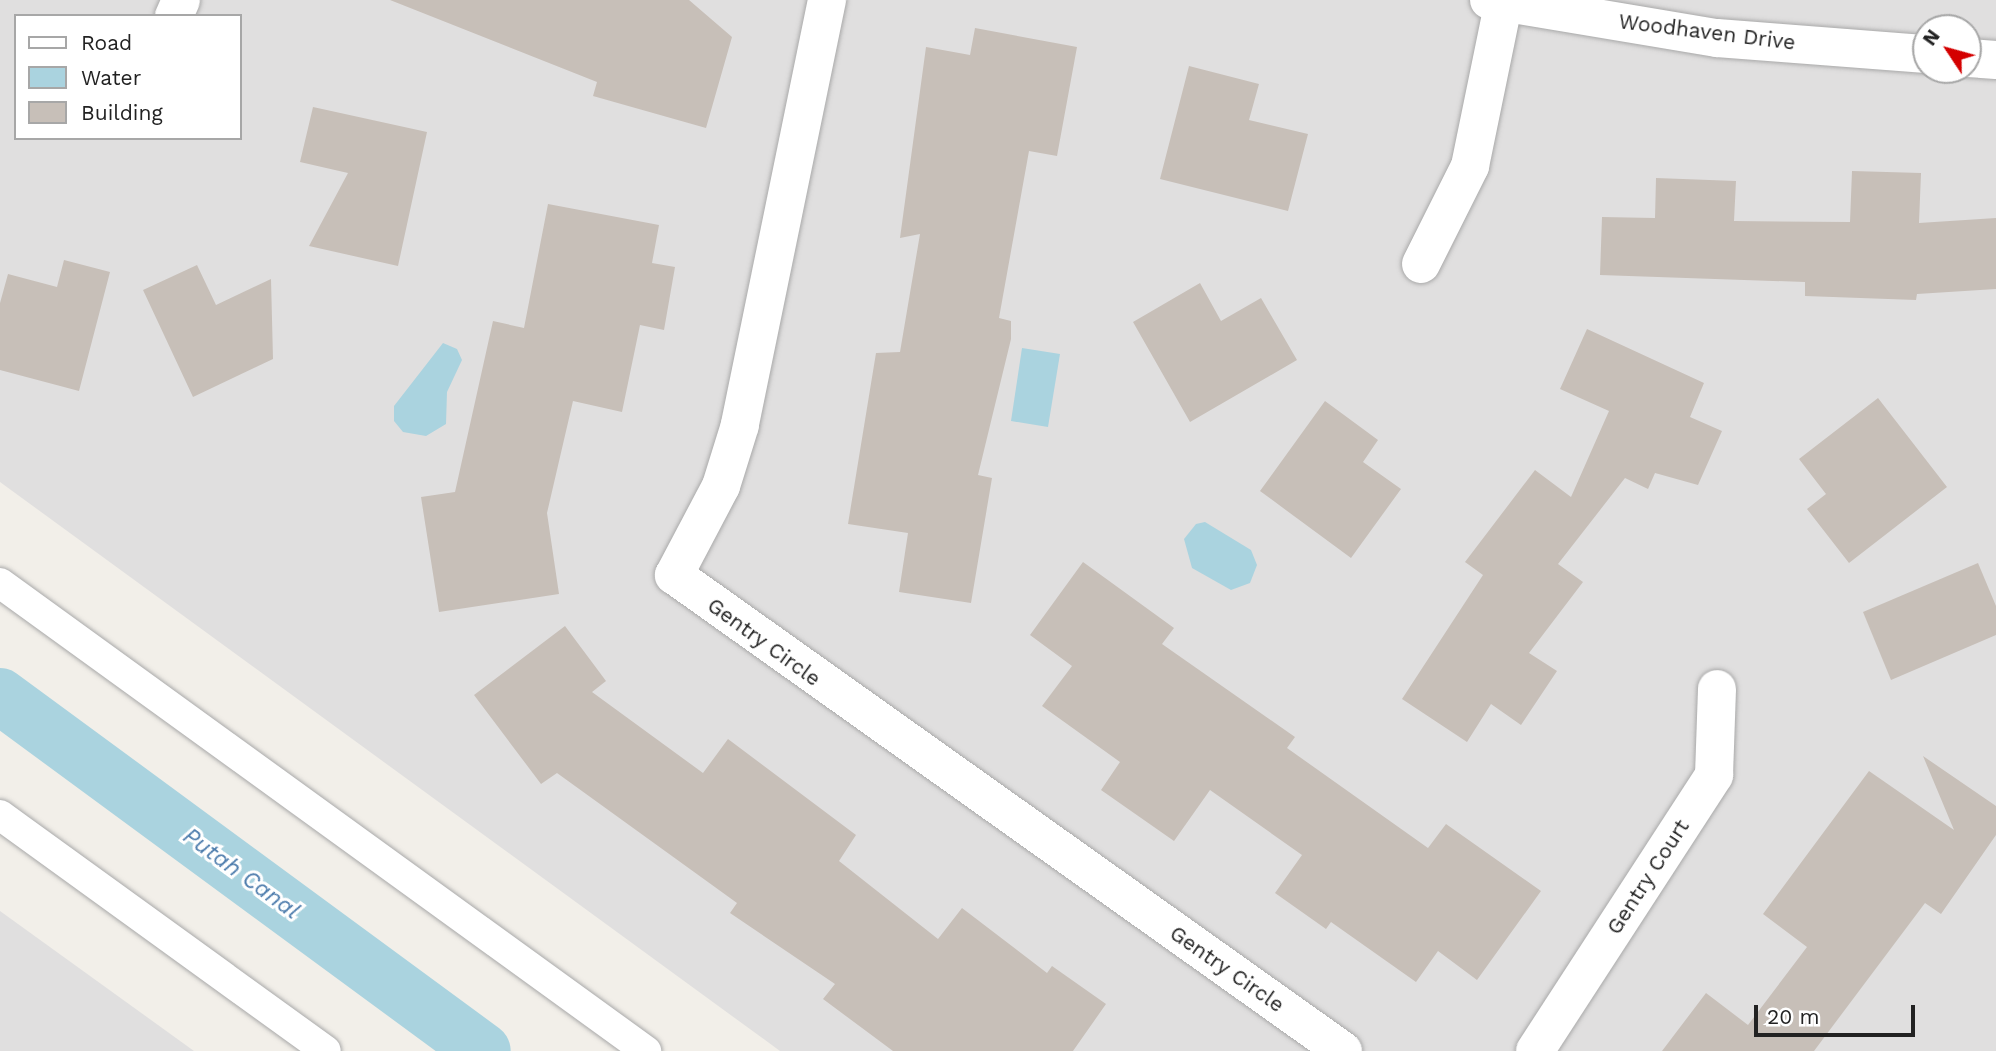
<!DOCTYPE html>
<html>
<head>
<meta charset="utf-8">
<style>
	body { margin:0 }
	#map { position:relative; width:1996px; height:1051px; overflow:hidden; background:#f2efe9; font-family:"Work Sans",sans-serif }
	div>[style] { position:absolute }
	.residential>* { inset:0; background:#e0dfdf }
	.water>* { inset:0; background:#aad3df }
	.canal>* { height:56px; margin:-28px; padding:0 28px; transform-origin:28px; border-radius:28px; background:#aad3df }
	.building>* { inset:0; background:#c7bfb8 }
	.roads { filter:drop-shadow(0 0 2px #a9a9a9) drop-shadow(0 0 2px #a9a9a9) }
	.lane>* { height:30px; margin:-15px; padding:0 15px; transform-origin:15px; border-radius:15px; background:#fff }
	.street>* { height:38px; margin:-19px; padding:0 19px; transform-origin:19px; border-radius:19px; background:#fff }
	span { translate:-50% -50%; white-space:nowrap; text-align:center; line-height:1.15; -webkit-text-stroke:6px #fff; paint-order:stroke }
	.street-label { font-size:21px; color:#222 }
	.water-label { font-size:23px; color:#4a7aab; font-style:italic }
	.legend { position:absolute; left:14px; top:14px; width:228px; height:126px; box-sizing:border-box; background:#fff; border:2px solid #a7a7a7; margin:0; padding:9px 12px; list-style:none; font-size:21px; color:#222 }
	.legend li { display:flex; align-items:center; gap:14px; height:35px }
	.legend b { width:35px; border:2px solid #a7a7a7 }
	.north { position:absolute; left:1912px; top:14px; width:70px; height:70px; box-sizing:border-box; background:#fff; border:2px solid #a7a7a7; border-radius:50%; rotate:306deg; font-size:19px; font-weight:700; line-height:28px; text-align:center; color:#222 }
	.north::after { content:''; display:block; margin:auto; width:24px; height:32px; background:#d40000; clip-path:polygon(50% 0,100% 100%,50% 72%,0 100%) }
	.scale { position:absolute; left:1754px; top:1005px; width:161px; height:32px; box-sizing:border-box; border:4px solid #222; border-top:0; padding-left:9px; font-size:21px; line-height:24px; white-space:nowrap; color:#222; -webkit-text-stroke:5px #fff; paint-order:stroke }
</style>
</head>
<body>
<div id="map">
	<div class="residential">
		<i style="clip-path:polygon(evenodd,0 0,1996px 0,1996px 1051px,780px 1051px,0 482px,0 0,16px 16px,240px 16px,240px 138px,16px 138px,16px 16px,0 0,1926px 28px,1968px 28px,1968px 70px,1926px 70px,1926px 28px)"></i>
		<i style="clip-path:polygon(0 911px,194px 1051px,0 1051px)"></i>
	</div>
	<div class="water">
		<i style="clip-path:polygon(443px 343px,457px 349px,462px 360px,447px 392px,446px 424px,426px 436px,403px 432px,394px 421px,394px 406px)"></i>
		<i style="clip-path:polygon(1022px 348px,1060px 354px,1048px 427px,1011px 421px)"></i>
		<i style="clip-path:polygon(1205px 522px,1251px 550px,1257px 565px,1250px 583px,1231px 590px,1192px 568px,1184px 539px,1196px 524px)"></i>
	</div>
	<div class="canal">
		<i style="left:0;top:696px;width:599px;rotate:36.32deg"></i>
	</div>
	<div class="building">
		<i style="clip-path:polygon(390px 0,689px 0,732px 37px,706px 128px,593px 96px,597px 82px)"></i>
		<i style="clip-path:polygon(975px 28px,1077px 47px,1057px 156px,1029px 151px,999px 318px,1011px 321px,1011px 339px,978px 475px,992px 478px,971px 603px,899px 592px,908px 533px,848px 524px,876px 353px,900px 352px,920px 234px,900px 238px,926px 47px,970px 55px)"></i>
		<i style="clip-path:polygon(1189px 66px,1259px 84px,1249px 120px,1308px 134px,1288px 211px,1160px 179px)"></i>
		<i style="clip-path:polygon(313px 107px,427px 132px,398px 266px,309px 246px,348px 173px,300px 162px)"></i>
		<i style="clip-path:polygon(1852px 171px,1921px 173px,1919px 223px,1996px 218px,1996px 289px,1917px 294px,1916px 300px,1805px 296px,1805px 282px,1600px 275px,1602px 217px,1655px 218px,1656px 178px,1736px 181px,1734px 221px,1850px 222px)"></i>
		<i style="clip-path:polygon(548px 204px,659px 225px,652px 263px,675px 267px,664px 330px,640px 325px,622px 412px,573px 401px,547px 513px,559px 594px,439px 612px,421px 497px,455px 492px,493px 321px,524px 328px)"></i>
		<i style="clip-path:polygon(64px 260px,110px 272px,79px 391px,0 370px,0 303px,8px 274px,57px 287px)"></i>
		<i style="clip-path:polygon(197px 265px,216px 305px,271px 279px,273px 359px,193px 397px,143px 290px)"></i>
		<i style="clip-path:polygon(1200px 283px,1221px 321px,1261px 298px,1297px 360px,1190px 422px,1133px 322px)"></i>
		<i style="clip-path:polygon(1587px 329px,1704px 383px,1690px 417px,1722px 431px,1698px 485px,1655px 473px,1648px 489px,1625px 478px,1558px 564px,1583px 582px,1529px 653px,1557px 671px,1521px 725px,1491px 704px,1467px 742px,1402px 699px,1483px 575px,1465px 562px,1535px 470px,1571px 497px,1609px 411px,1560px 389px)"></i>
		<i style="clip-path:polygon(1878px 398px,1947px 487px,1849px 563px,1807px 509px,1826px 494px,1799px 459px)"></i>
		<i style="clip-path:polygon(1325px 401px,1378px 440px,1363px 462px,1401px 489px,1351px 558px,1260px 491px)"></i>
		<i style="clip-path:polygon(1083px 562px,1174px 628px,1162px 644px,1295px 737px,1287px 748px,1428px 848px,1446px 824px,1541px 891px,1477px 980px,1438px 951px,1416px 982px,1331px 922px,1326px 929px,1275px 893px,1302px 855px,1210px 790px,1174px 841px,1101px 790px,1120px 762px,1042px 706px,1072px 666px,1030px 635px)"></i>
		<i style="clip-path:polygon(1978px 563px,1996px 606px,1996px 635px,1891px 680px,1863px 612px)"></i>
		<i style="clip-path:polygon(565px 626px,606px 681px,592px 692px,703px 773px,728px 739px,856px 835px,839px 861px,938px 939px,962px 908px,1047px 973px,1052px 966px,1106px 1004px,1073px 1051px,893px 1051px,823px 999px,835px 984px,730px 913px,737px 903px,557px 773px,541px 784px,474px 695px)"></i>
		<i style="clip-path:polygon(1923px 756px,1996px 806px,1996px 835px,1941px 914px,1925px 903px,1814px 1051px,1662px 1051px,1706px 993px,1748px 1025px,1807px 947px,1763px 914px,1869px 771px,1954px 830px)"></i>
	</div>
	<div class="roads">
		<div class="lane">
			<i style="left:0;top:583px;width:798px;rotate:35.92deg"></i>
			<i style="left:0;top:815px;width:402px;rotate:35.9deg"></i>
		</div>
		<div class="street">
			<i style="left:827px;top:0;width:434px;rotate:101.6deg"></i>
			<i style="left:740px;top:425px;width:64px;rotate:107.3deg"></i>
			<i style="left:721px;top:486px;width:101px;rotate:117.8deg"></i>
			<i style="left:674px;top:575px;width:821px;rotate:35.43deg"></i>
			<i style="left:1489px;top:0;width:231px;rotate:9.5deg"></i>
			<i style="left:1717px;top:38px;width:210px;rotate:4.4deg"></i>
			<i style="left:174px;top:16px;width:17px;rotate:-66deg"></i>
			<i style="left:1968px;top:58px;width:28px;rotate:4deg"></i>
			<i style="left:1421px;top:264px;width:110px;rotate:-63.4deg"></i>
			<i style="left:1470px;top:166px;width:169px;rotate:-78.4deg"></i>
			<i style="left:1535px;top:1051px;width:329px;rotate:-57deg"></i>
			<i style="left:1714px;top:775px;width:86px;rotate:-88deg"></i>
		</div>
	</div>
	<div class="street-label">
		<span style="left:1707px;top:32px;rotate:7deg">Woodhaven Drive</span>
		<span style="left:764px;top:642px;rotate:36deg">Gentry Circle</span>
		<span style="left:1648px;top:877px;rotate:-57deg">Gentry Court</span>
		<span style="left:1227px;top:969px;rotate:35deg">Gentry Circle</span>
	</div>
	<div class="water-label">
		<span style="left:241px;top:874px;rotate:36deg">Putah Canal</span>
	</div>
	<ul class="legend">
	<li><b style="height:9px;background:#fff"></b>Road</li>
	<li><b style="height:19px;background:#aad3df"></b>Water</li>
	<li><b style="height:19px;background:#c7bfb8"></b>Building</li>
	</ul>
	<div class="north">N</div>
	<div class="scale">20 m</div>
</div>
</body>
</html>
